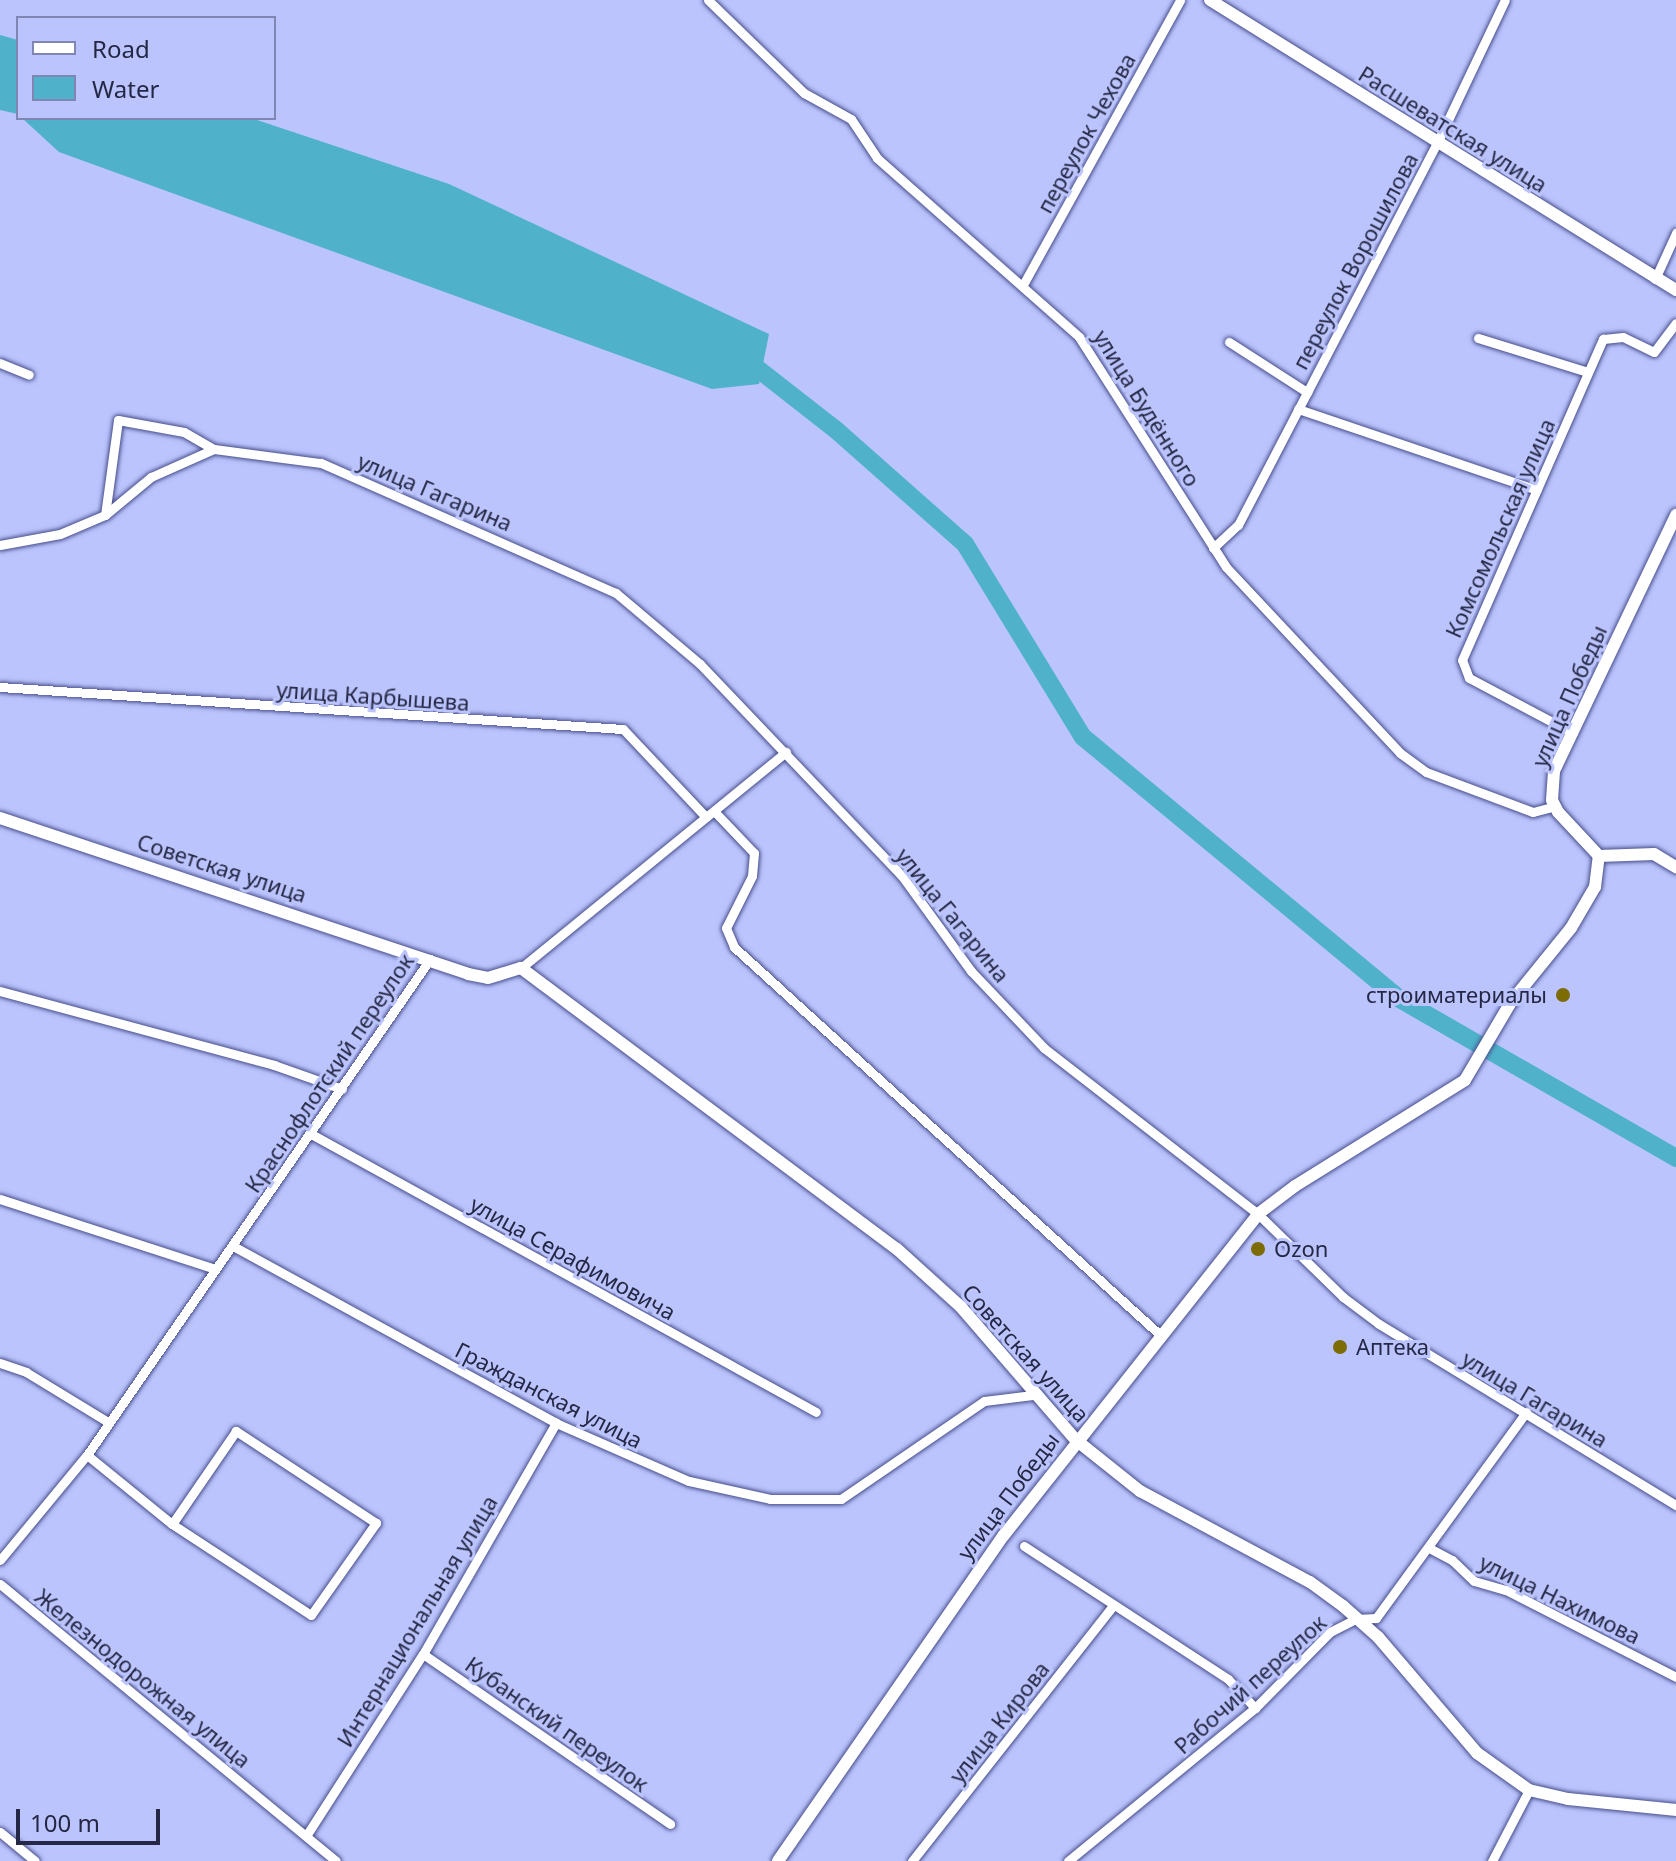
<!DOCTYPE html>
<html>
<head>
<meta charset="utf-8">
<style>
	body { margin:0 }
	#map { position:relative; width:1676px; height:1861px; overflow:hidden; background:#bbc4fd; font-family:"Noto Sans",sans-serif }
	div>[style] { position:absolute }
	.water>* { inset:0; background:#4fb2ca }
	.river>* { height:18px; margin:-9px; padding:0 9px; transform-origin:9px; border-radius:9px; background:#4fb2ca }
	.roads { filter:drop-shadow(0 0 2px #474e8c) drop-shadow(0 0 2px #474e8c) }
	.minor>* { height:9px; margin:-4.5px; padding:0 4.5px; transform-origin:4.5px; border-radius:4.5px; background:#fff }
	.tertiary>* { height:12px; margin:-6px; padding:0 6px; transform-origin:6px; border-radius:6px; background:#fff }
	.dots>* { width:22px; height:22px; translate:-50% -50%; box-sizing:border-box; border:4px solid #bbc4fd; border-radius:50% }
	span { translate:-50% -50%; white-space:nowrap; text-align:center; line-height:1.15; -webkit-text-stroke:6px #bbc4fd; paint-order:stroke }
	.street-label { font-size:22px; color:#252844 }
	.poi-label { font-size:22px; color:#252844 }
	.right { translate:-100% -50%; text-align:right }
	.left { translate:0 -50%; text-align:left }
	.legend { position:absolute; left:16px; top:16px; width:260px; height:104px; box-sizing:border-box; background:#bbc4fd; border:2px solid #7f86b3; margin:0; padding:10px 14px; list-style:none; font-size:24px; color:#252844 }
	.legend li { display:flex; align-items:center; gap:16px; height:40px }
	.legend b { width:40px; border:2px solid #7f86b3 }
	.scale { position:absolute; left:16px; top:1809px; width:144px; height:36px; box-sizing:border-box; border:4px solid #252844; border-top:0; padding-left:10px; font-size:24px; line-height:28px; white-space:nowrap; color:#252844; -webkit-text-stroke:6px #bbc4fd; paint-order:stroke }
</style>
</head>
<body>
<div id="map">
	<div class="water">
		<i style="clip-path:polygon(0 35px,18px 40px,18px 114px,0 110px)"></i>
		<i style="clip-path:polygon(22px 118px,251px 118px,449px 184px,769px 334px,759px 384px,712px 389px,59px 152px)"></i>
	</div>
	<div class="river">
		<i style="left:744px;top:358px;width:115px;rotate:38deg"></i>
		<i style="left:835px;top:429px;width:174px;rotate:41.5deg"></i>
		<i style="left:965px;top:544px;width:226px;rotate:58.6deg"></i>
		<i style="left:1083px;top:737px;width:409px;rotate:39.6deg"></i>
		<i style="left:1398px;top:998px;width:321px;rotate:29.9deg"></i>
	</div>
	<div class="roads">
		<div class="minor">
			<i style="left:708px;top:0;width:134px;rotate:44.1deg"></i>
			<i style="left:804px;top:93px;width:54px;rotate:29deg"></i>
			<i style="left:851px;top:119px;width:47px;rotate:56.3deg"></i>
			<i style="left:877px;top:158px;width:270px;rotate:41.5deg"></i>
			<i style="left:1079px;top:337px;width:273px;rotate:57.4deg"></i>
			<i style="left:1226px;top:567px;width:255px;rotate:46.9deg"></i>
			<i style="left:1400px;top:753px;width:32px;rotate:36deg"></i>
			<i style="left:1426px;top:772px;width:114px;rotate:20.5deg"></i>
			<i style="left:1533px;top:812px;width:23px;rotate:-15deg"></i>
			<i style="left:1655px;top:279px;width:51px;rotate:-65.5deg"></i>
			<i style="left:1024px;top:283px;width:323px;rotate:-61.1deg"></i>
			<i style="left:1478px;top:338px;width:115px;rotate:17.2deg"></i>
			<i style="left:1229px;top:342px;width:93px;rotate:32.7deg"></i>
			<i style="left:0;top:363px;width:31px;rotate:22deg"></i>
			<i style="left:1298px;top:409px;width:252px;rotate:18.7deg"></i>
			<i style="left:105px;top:515px;width:96px;rotate:-82.2deg"></i>
			<i style="left:118px;top:420px;width:67px;rotate:10.3deg"></i>
			<i style="left:184px;top:432px;width:34px;rotate:30deg"></i>
			<i style="left:0;top:545px;width:61px;rotate:-10.4deg"></i>
			<i style="left:60px;top:534px;width:49px;rotate:-22.9deg"></i>
			<i style="left:105px;top:515px;width:60px;rotate:-39.6deg"></i>
			<i style="left:151px;top:477px;width:69px;rotate:-24deg"></i>
			<i style="left:214px;top:449px;width:108px;rotate:7.5deg"></i>
			<i style="left:321px;top:463px;width:322px;rotate:23.8deg"></i>
			<i style="left:616px;top:593px;width:110px;rotate:40.2deg"></i>
			<i style="left:700px;top:664px;width:293px;rotate:46.4deg"></i>
			<i style="left:902px;top:876px;width:117px;rotate:54deg"></i>
			<i style="left:971px;top:971px;width:106px;rotate:46.5deg"></i>
			<i style="left:1044px;top:1048px;width:271px;rotate:37.8deg"></i>
			<i style="left:1258px;top:1214px;width:119px;rotate:44.3deg"></i>
			<i style="left:1343px;top:1297px;width:45px;rotate:36.9deg"></i>
			<i style="left:1379px;top:1324px;width:348px;rotate:31.4deg"></i>
			<i style="left:1213px;top:548px;width:34px;rotate:-43deg"></i>
			<i style="left:1238px;top:525px;width:431px;rotate:-62.5deg"></i>
			<i style="left:1437px;top:143px;width:158px;rotate:-64.6deg"></i>
			<i style="left:0;top:687px;width:624px;rotate:3.86deg"></i>
			<i style="left:623px;top:729px;width:121px;rotate:46.7deg"></i>
			<i style="left:1573px;top:733px;width:118px;rotate:-152.1deg"></i>
			<i style="left:1469px;top:678px;width:19px;rotate:-111deg"></i>
			<i style="left:1462px;top:660px;width:351px;rotate:-66.3deg"></i>
			<i style="left:1603px;top:339px;width:20px;rotate:-6deg"></i>
			<i style="left:1623px;top:337px;width:34px;rotate:26deg"></i>
			<i style="left:1654px;top:352px;width:36px;rotate:-53deg"></i>
			<i style="left:714px;top:811px;width:58px;rotate:46.4deg"></i>
			<i style="left:754px;top:853px;width:23px;rotate:95deg"></i>
			<i style="left:752px;top:876px;width:58px;rotate:116.6deg"></i>
			<i style="left:726px;top:928px;width:21px;rotate:67deg"></i>
			<i style="left:734px;top:947px;width:575px;rotate:42.32deg"></i>
			<i style="left:521px;top:968px;width:342px;rotate:-39.2deg"></i>
			<i style="left:0;top:991px;width:284px;rotate:15.1deg"></i>
			<i style="left:274px;top:1065px;width:72px;rotate:19.4deg"></i>
			<i style="left:313px;top:1135px;width:574px;rotate:28.84deg"></i>
			<i style="left:0;top:1199px;width:226px;rotate:18deg"></i>
			<i style="left:233px;top:1246px;width:368px;rotate:28.7deg"></i>
			<i style="left:556px;top:1423px;width:145px;rotate:23.6deg"></i>
			<i style="left:689px;top:1481px;width:83px;rotate:12.5deg"></i>
			<i style="left:770px;top:1499px;width:71px"></i>
			<i style="left:841px;top:1499px;width:173px;rotate:-34.4deg"></i>
			<i style="left:984px;top:1401px;width:49px;rotate:-7deg"></i>
			<i style="left:0;top:1363px;width:28px;rotate:19deg"></i>
			<i style="left:26px;top:1372px;width:96px;rotate:31.4deg"></i>
			<i style="left:87px;top:1455px;width:109px;rotate:39.1deg"></i>
			<i style="left:172px;top:1524px;width:166px;rotate:33.2deg"></i>
			<i style="left:311px;top:1615px;width:113px;rotate:-54.8deg"></i>
			<i style="left:376px;top:1523px;width:168px;rotate:-146.7deg"></i>
			<i style="left:236px;top:1431px;width:113px;rotate:124.5deg"></i>
			<i style="left:1024px;top:1546px;width:244px;rotate:33.1deg"></i>
			<i style="left:1228px;top:1679px;width:40px;rotate:47deg"></i>
			<i style="left:1431px;top:1549px;width:24px;rotate:28deg"></i>
			<i style="left:1452px;top:1560px;width:30px;rotate:44deg"></i>
			<i style="left:1474px;top:1581px;width:33px;rotate:16deg"></i>
			<i style="left:1506px;top:1590px;width:191px;rotate:27.1deg"></i>
			<i style="left:0;top:1560px;width:136px;rotate:-50.4deg"></i>
			<i style="left:87px;top:1455px;width:603px;rotate:-55.33deg"></i>
			<i style="left:0;top:1584px;width:435px;rotate:39.5deg"></i>
			<i style="left:423px;top:1654px;width:300px;rotate:34.5deg"></i>
			<i style="left:0;top:1832px;width:45px;rotate:39.6deg"></i>
			<i style="left:306px;top:1836px;width:216px;rotate:-57.3deg"></i>
			<i style="left:423px;top:1654px;width:267px;rotate:-60.1deg"></i>
			<i style="left:912px;top:1861px;width:325px;rotate:-51.8deg"></i>
			<i style="left:1068px;top:1861px;width:242px;rotate:-39.3deg"></i>
			<i style="left:1255px;top:1708px;width:107px;rotate:-45.4deg"></i>
			<i style="left:1330px;top:1632px;width:29px;rotate:-27deg"></i>
			<i style="left:1356px;top:1619px;width:20px;rotate:-3deg"></i>
			<i style="left:1376px;top:1618px;width:255px;rotate:-53.9deg"></i>
			<i style="left:1492px;top:1861px;width:80px;rotate:-62.5deg"></i>
		</div>
		<div class="tertiary">
			<i style="left:1210px;top:0;width:549px;rotate:31.89deg"></i>
			<i style="left:0;top:818px;width:493px;rotate:18.4deg"></i>
			<i style="left:468px;top:974px;width:20px;rotate:11deg"></i>
			<i style="left:488px;top:978px;width:34px;rotate:-17deg"></i>
			<i style="left:521px;top:968px;width:469px;rotate:36.8deg"></i>
			<i style="left:897px;top:1249px;width:86px;rotate:42.2deg"></i>
			<i style="left:961px;top:1307px;width:176px;rotate:49.2deg"></i>
			<i style="left:1076px;top:1440px;width:82px;rotate:38.6deg"></i>
			<i style="left:1140px;top:1491px;width:193px;rotate:28.2deg"></i>
			<i style="left:1310px;top:1582px;width:41px;rotate:36deg"></i>
			<i style="left:1343px;top:1606px;width:47px;rotate:41.5deg"></i>
			<i style="left:1378px;top:1637px;width:153px;rotate:49.5deg"></i>
			<i style="left:1477px;top:1753px;width:64px;rotate:35.4deg"></i>
			<i style="left:1529px;top:1790px;width:40px;rotate:13deg"></i>
			<i style="left:1568px;top:1799px;width:109px;rotate:5.8deg"></i>
			<i style="left:1599px;top:856px;width:55px;rotate:-2.1deg"></i>
			<i style="left:1654px;top:854px;width:26px;rotate:31deg"></i>
			<i style="left:778px;top:1861px;width:397px;rotate:-55.3deg"></i>
			<i style="left:1004px;top:1535px;width:409px;rotate:-51.6deg"></i>
			<i style="left:1258px;top:1214px;width:46px;rotate:-37.1deg"></i>
			<i style="left:1295px;top:1186px;width:200px;rotate:-31.9deg"></i>
			<i style="left:1465px;top:1080px;width:91px;rotate:-59.5deg"></i>
			<i style="left:1511px;top:1002px;width:95px;rotate:-51deg"></i>
			<i style="left:1571px;top:928px;width:48px;rotate:-59.7deg"></i>
			<i style="left:1595px;top:887px;width:31px;rotate:-83deg"></i>
			<i style="left:1599px;top:856px;width:60px;rotate:-133deg"></i>
			<i style="left:1558px;top:812px;width:13px;rotate:-117deg"></i>
			<i style="left:1552px;top:800px;width:29px;rotate:-86deg"></i>
			<i style="left:1554px;top:771px;width:284px;rotate:-64.5deg"></i>
		</div>
	</div>
	<div class="dots">
		<i style="left:1563px;top:995px;background:#7d6b04"></i>
		<i style="left:1258px;top:1249px;background:#7d6b04"></i>
		<i style="left:1340px;top:1347px;background:#7d6b04"></i>
	</div>
	<div class="street-label">
		<span style="left:1453px;top:129px;rotate:32deg">Расшеватская улица</span>
		<span style="left:1086px;top:133px;rotate:-61deg">переулок Чехова</span>
		<span style="left:1355px;top:261px;rotate:-62deg">переулок Ворошилова</span>
		<span style="left:1147px;top:408px;rotate:58deg">улица Будённого</span>
		<span style="left:435px;top:492px;rotate:23deg">улица Гагарина</span>
		<span style="left:1500px;top:528px;rotate:-66deg">Комсомольская улица</span>
		<span style="left:373px;top:696px;rotate:4deg">улица Карбышева</span>
		<span style="left:1569px;top:696px;rotate:-66deg">улица Победы</span>
		<span style="left:222px;top:868px;rotate:18deg">Советская улица</span>
		<span style="left:953px;top:915px;rotate:51deg">улица Гагарина</span>
		<span style="left:329px;top:1073px;rotate:-56deg">Краснофлотский переулок</span>
		<span style="left:573px;top:1258px;rotate:29deg">улица Серафимовича</span>
		<span style="left:1026px;top:1353px;rotate:48deg">Советская улица</span>
		<span style="left:549px;top:1395px;rotate:27deg">Гражданская улица</span>
		<span style="left:1535px;top:1399px;rotate:31deg">улица Гагарина</span>
		<span style="left:1008px;top:1496px;rotate:-53deg">улица Победы</span>
		<span style="left:1560px;top:1599px;rotate:26deg">улица Нахимова</span>
		<span style="left:417px;top:1621px;rotate:-59deg">Интернациональная улица</span>
		<span style="left:143px;top:1678px;rotate:39deg">Железнодорожная улица</span>
		<span style="left:1250px;top:1684px;rotate:-42deg">Рабочий переулок</span>
		<span style="left:999px;top:1722px;rotate:-52deg">улица Кирова</span>
		<span style="left:557px;top:1724px;rotate:35deg">Кубанский переулок</span>
	</div>
	<div class="poi-label">
		<span class="right" style="left:1547px;top:995px">строиматериалы</span>
		<span class="left" style="left:1274px;top:1249px">Ozon</span>
		<span class="left" style="left:1356px;top:1347px">Аптека</span>
	</div>
	<ul class="legend">
	<li><b style="height:10px;background:#fff"></b>Road</li>
	<li><b style="height:22px;background:#4fb2ca"></b>Water</li>
	</ul>
	<div class="scale">100 m</div>
</div>
</body>
</html>
